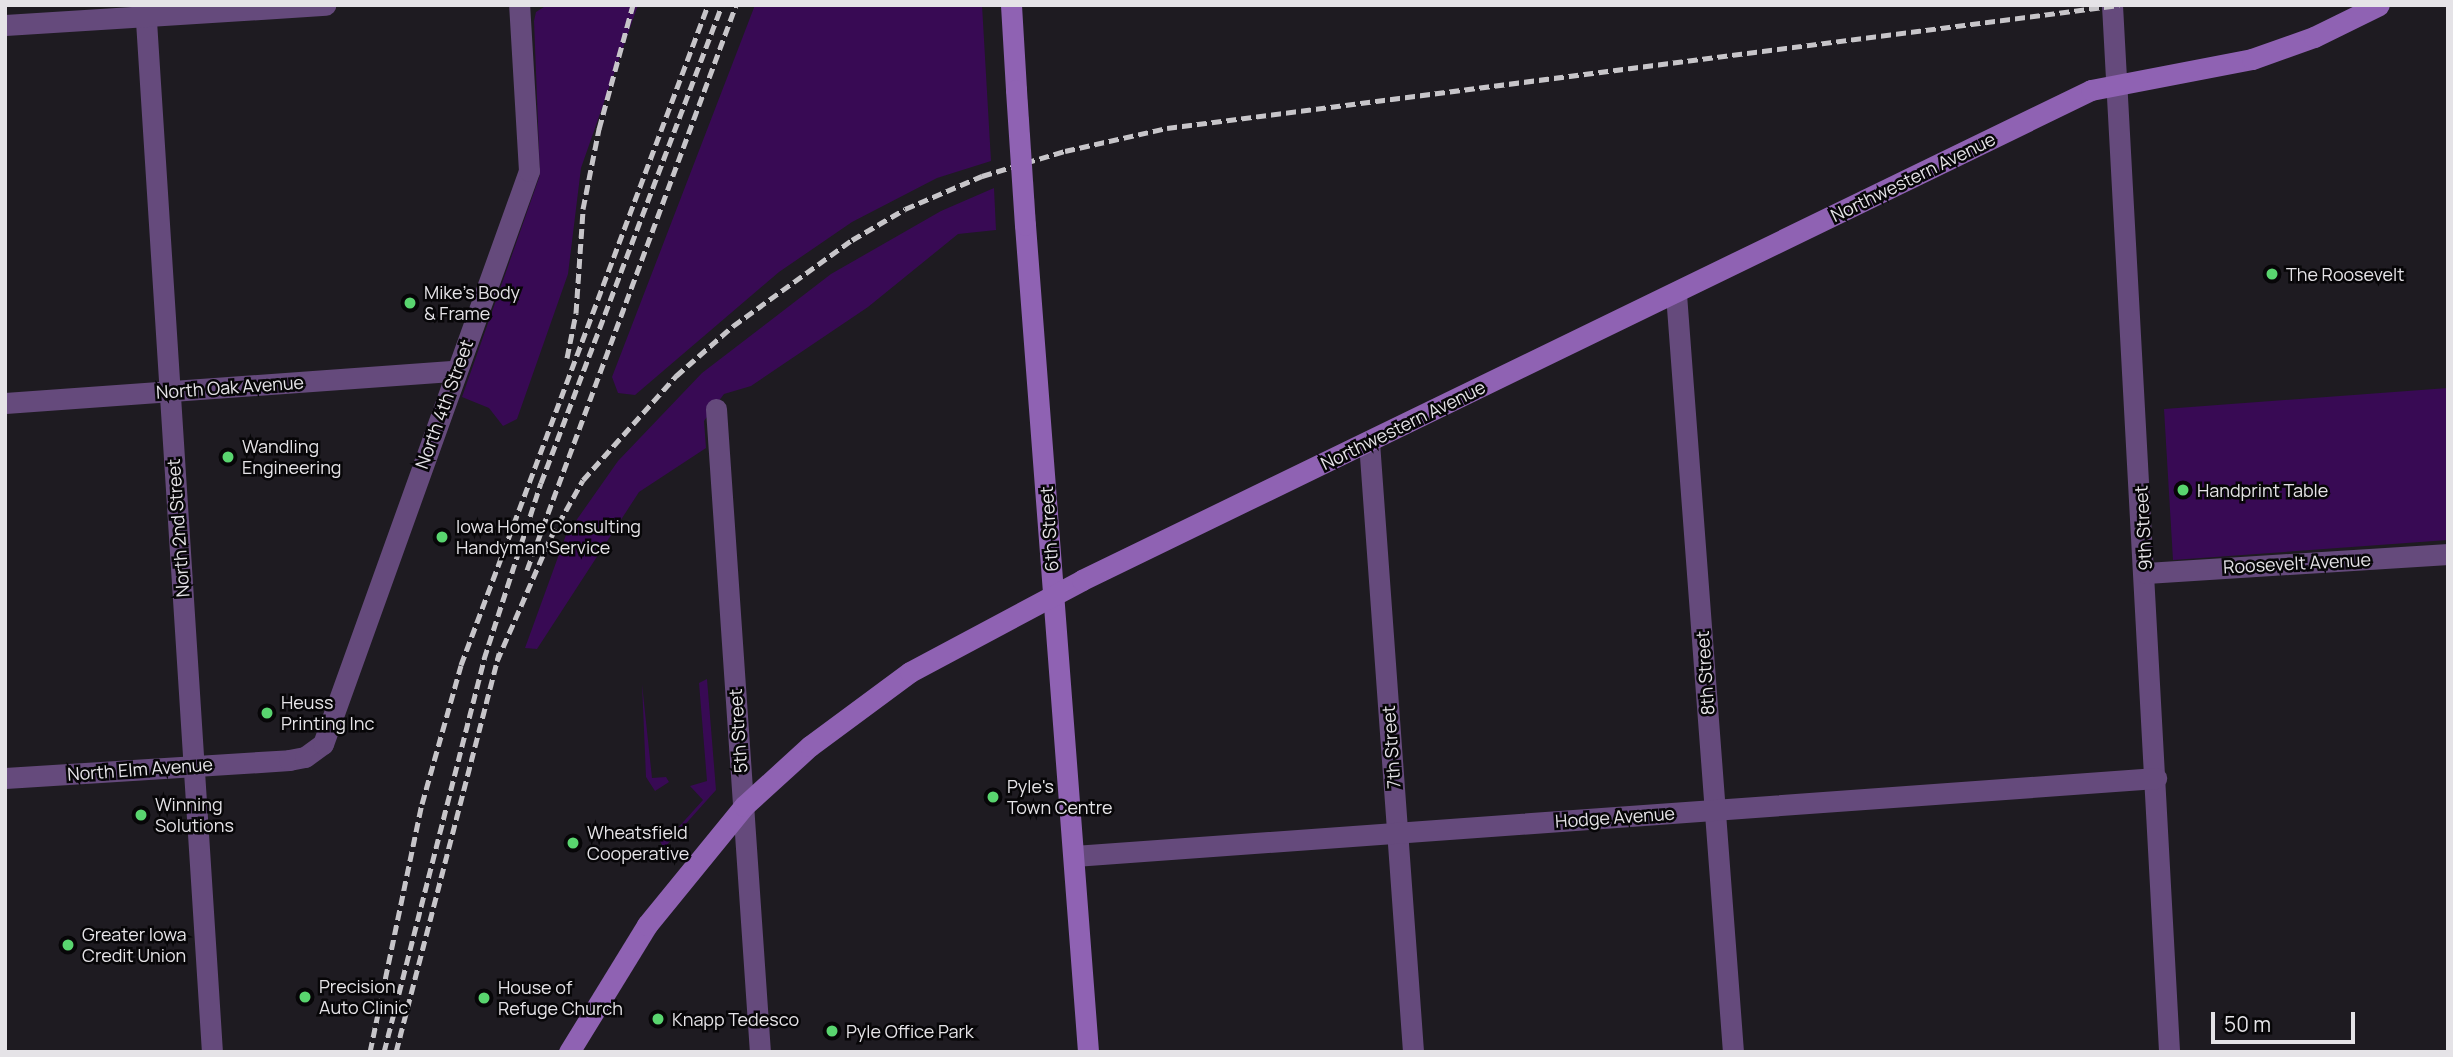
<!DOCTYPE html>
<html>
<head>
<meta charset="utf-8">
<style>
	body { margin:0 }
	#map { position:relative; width:2453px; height:1057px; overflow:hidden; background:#1e1b21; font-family:Manrope,sans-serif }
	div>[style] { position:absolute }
	.green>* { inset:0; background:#380a54 }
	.street>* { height:21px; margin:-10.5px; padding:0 10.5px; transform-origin:10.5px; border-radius:10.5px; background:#654a7c }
	.secondary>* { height:21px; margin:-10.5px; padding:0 10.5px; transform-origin:10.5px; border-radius:10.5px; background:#8f62b3 }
	.rail>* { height:5px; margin-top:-2.5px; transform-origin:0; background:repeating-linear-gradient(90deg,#c7c5c9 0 10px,transparent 0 15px) }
	.secondary-bridge>* { height:21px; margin:-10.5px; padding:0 10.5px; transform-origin:10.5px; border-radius:10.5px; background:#8f62b3 }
	.dots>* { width:19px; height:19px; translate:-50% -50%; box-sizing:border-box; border:4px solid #070608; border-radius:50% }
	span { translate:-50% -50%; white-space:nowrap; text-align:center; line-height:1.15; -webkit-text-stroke:5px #070608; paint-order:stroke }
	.street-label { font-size:18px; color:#e5e3e7 }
	.poi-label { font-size:18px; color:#e5e3e7 }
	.left { translate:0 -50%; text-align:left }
	.frame { position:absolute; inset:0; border:7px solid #e5e3e7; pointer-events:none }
	.scale { position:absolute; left:2211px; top:1012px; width:144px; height:32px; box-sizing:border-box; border:4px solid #e5e3e7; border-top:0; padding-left:9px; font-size:21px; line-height:24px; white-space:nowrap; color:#e5e3e7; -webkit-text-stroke:5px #070608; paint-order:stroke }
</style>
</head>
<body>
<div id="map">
	<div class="green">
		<i style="clip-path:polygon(547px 5px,638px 5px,581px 168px,568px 274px,517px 419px,503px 426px,489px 408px,462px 397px,540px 175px,534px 21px,536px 12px)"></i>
		<i style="clip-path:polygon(755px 5px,982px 5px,991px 161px,937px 178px,852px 222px,779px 272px,635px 395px,618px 393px,612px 377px)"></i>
		<i style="clip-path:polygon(994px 188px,996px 230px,958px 234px,868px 307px,751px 386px,724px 394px,704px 421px,706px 448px,639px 492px,537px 649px,525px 648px,566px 535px,618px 461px,702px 373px,831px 274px,941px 211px)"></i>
		<i style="clip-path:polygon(2448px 388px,2448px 540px,2173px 560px,2164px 409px)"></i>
		<i style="clip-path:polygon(707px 679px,716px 790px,664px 848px,653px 830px,667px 840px,703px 800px,690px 786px,707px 781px,699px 683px)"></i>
		<i style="clip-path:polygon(642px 684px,652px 778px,666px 777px,669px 782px,655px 791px,646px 777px)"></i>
	</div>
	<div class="street">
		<i style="left:145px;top:5px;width:1049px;rotate:86.34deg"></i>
		<i style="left:2112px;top:5px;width:1049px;rotate:86.88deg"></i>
		<i style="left:5px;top:25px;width:321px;rotate:-3.6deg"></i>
		<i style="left:1676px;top:294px;width:760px;rotate:85.7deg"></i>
		<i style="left:5px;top:403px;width:451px;rotate:-4.1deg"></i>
		<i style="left:716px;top:409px;width:645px;rotate:86.09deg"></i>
		<i style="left:1369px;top:442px;width:612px;rotate:85.87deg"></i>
		<i style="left:2146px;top:573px;width:303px;rotate:-3.6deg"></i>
		<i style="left:5px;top:778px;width:285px;rotate:-3.6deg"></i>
		<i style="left:289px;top:760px;width:16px;rotate:-11deg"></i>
		<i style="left:305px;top:757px;width:22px;rotate:-36deg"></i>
		<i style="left:323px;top:744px;width:609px;rotate:-70.23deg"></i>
		<i style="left:529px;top:171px;width:166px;rotate:-93.4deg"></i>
		<i style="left:1074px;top:856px;width:1085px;rotate:-4.12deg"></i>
	</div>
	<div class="secondary">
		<i style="left:1011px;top:5px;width:85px;rotate:86.6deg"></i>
		<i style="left:1025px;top:225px;width:829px;rotate:85.64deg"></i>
		<i style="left:569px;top:1052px;width:149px;rotate:-58.4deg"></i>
		<i style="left:647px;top:925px;width:154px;rotate:-50.8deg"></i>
		<i style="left:744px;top:806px;width:89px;rotate:-42.3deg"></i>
		<i style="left:810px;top:746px;width:124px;rotate:-36.5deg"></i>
		<i style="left:910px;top:672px;width:195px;rotate:-28.1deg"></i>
		<i style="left:1082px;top:580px;width:1122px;rotate:-25.9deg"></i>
		<i style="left:2091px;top:90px;width:164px;rotate:-10.9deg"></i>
		<i style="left:2252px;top:59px;width:66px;rotate:-19.5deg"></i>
		<i style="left:2314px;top:37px;width:72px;rotate:-26.2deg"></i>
	</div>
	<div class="rail">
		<i style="left:567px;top:358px;width:46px;rotate:-78.7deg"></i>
		<i style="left:576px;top:313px;width:104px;rotate:-86.1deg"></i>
		<i style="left:583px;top:209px;width:82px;rotate:-78.7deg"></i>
		<i style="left:599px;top:129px;width:129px;rotate:-74.7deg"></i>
		<i style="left:527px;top:570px;width:602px;rotate:-69.7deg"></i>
		<i style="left:497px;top:661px;width:135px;rotate:-66.5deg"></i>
		<i style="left:551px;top:537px;width:65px;rotate:-60.7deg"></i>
		<i style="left:583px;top:480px;width:140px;rotate:-48.2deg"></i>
		<i style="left:676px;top:376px;width:76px;rotate:-41.3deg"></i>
		<i style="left:733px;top:326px;width:147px;rotate:-35.9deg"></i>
		<i style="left:852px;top:240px;width:61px;rotate:-30.3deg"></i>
		<i style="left:905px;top:209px;width:84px;rotate:-23.2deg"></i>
		<i style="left:982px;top:176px;width:87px;rotate:-16.8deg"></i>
		<i style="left:1065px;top:151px;width:105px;rotate:-12.7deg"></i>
		<i style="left:1167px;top:128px;width:960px;rotate:-7.36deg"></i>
		<i style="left:370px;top:1052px;width:253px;rotate:-78.2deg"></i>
		<i style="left:422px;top:804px;width:144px;rotate:-74.3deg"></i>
		<i style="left:461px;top:665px;width:705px;rotate:-69.48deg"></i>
		<i style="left:384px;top:1052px;width:406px;rotate:-75.7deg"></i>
		<i style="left:484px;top:659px;width:185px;rotate:-72.1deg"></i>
		<i style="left:541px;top:483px;width:511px;rotate:-69.26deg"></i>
		<i style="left:396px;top:1052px;width:412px;rotate:-75.5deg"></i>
	</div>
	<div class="secondary-bridge">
		<i style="left:1016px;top:90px;width:135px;rotate:86.2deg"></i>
	</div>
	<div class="dots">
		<i style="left:2272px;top:274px;background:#59d56f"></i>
		<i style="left:410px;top:303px;background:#59d56f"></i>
		<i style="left:228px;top:457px;background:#59d56f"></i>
		<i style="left:2183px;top:490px;background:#59d56f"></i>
		<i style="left:442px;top:537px;background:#59d56f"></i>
		<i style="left:267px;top:713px;background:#59d56f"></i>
		<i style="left:993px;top:797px;background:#59d56f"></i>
		<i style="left:141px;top:815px;background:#59d56f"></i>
		<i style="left:573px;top:843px;background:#59d56f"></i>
		<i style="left:68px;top:945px;background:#59d56f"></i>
		<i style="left:305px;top:997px;background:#59d56f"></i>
		<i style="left:484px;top:998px;background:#59d56f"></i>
		<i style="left:658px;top:1019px;background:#59d56f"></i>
		<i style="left:832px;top:1031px;background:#59d56f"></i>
	</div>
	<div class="street-label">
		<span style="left:1913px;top:177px;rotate:-26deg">Northwestern Avenue</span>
		<span style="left:230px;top:387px;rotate:-4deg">North Oak Avenue</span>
		<span style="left:444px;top:404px;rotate:-70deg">North 4th Street</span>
		<span style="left:1403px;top:425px;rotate:-26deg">Northwestern Avenue</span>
		<span style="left:178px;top:528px;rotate:-94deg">North 2nd Street</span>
		<span style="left:2143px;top:528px;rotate:-93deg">9th Street</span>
		<span style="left:1049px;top:529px;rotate:-94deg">6th Street</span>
		<span style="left:2297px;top:563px;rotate:-3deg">Roosevelt Avenue</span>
		<span style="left:1705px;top:673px;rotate:-94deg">8th Street</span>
		<span style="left:738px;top:731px;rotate:-94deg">5th Street</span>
		<span style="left:1391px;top:747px;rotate:-94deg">7th Street</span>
		<span style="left:140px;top:769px;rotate:-4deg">North Elm Avenue</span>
		<span style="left:1615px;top:817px;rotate:-4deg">Hodge Avenue</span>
	</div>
	<div class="poi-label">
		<span class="left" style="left:2286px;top:274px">The Roosevelt</span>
		<span class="left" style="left:424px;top:303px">Mike's Body<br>&amp; Frame</span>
		<span class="left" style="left:242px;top:457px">Wandling<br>Engineering</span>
		<span class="left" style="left:2197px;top:490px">Handprint Table</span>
		<span class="left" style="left:456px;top:537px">Iowa Home Consulting<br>Handyman Service</span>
		<span class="left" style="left:281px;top:713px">Heuss<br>Printing Inc</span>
		<span class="left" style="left:1007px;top:797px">Pyle's<br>Town Centre</span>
		<span class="left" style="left:155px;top:815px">Winning<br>Solutions</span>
		<span class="left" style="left:587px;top:843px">Wheatsfield<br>Cooperative</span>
		<span class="left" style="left:82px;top:945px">Greater Iowa<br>Credit Union</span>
		<span class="left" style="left:319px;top:997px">Precision<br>Auto Clinic</span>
		<span class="left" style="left:498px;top:998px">House of<br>Refuge Church</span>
		<span class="left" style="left:672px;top:1019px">Knapp Tedesco</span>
		<span class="left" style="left:846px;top:1031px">Pyle Office Park</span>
	</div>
	<div class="frame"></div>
	<div class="scale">50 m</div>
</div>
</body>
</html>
